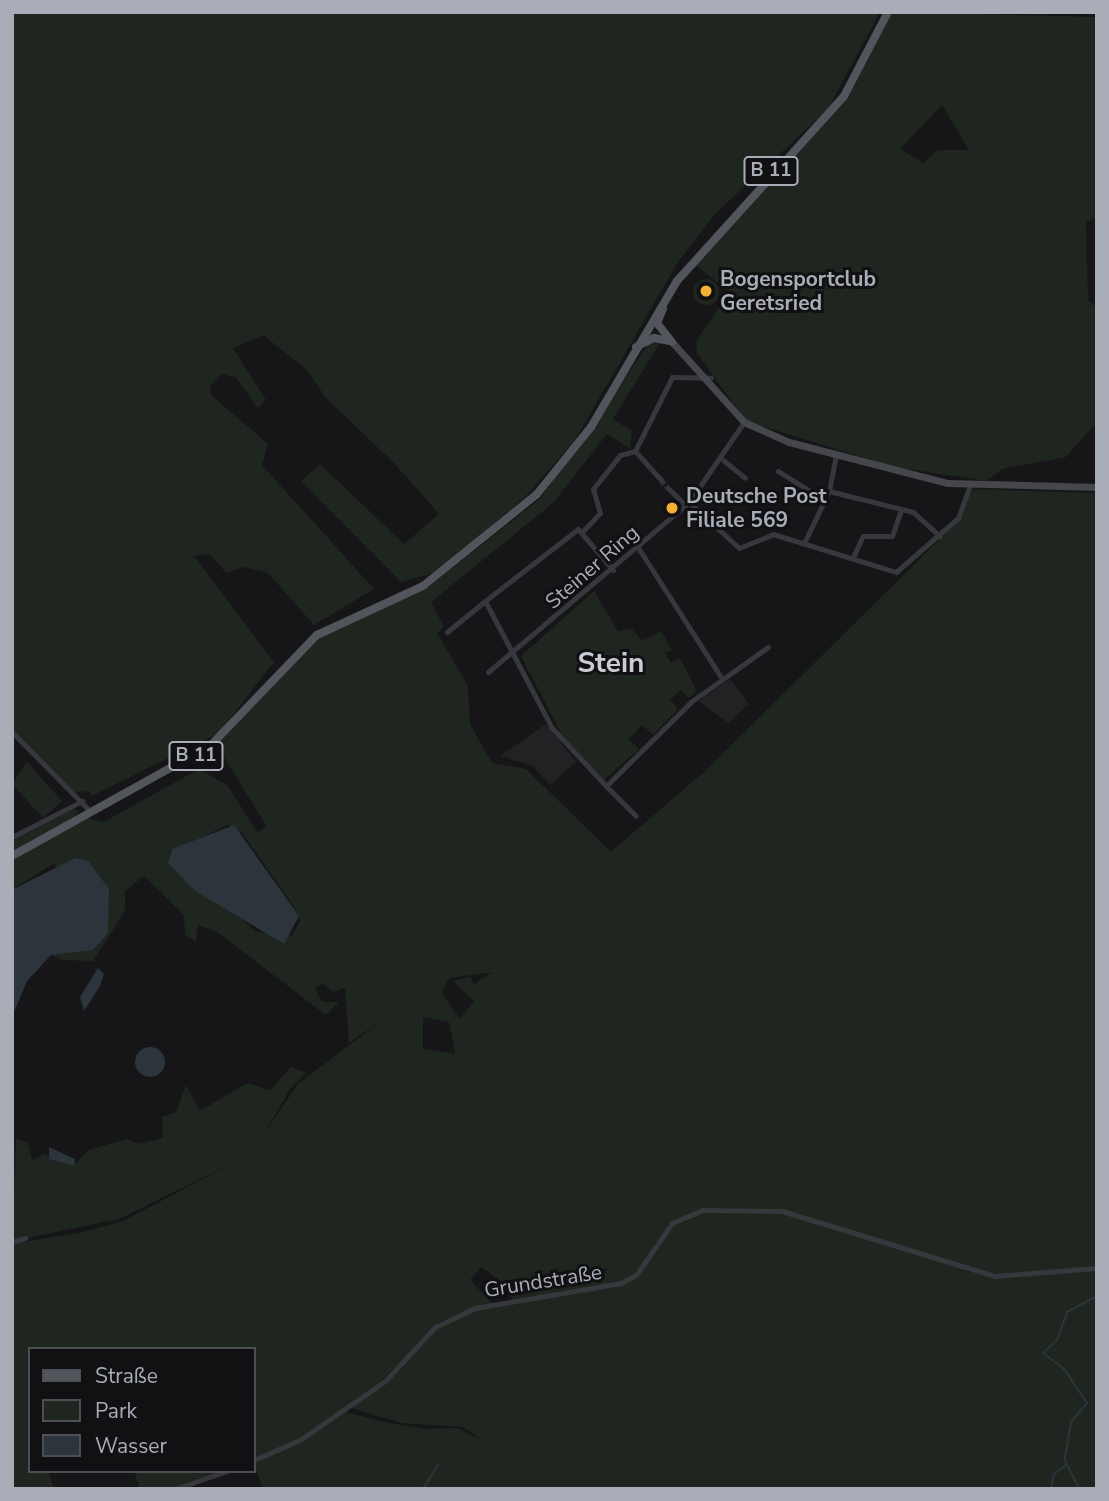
<!DOCTYPE html>
<html>
<head>
<meta charset="utf-8">
<style>
	body { margin:0 }
	#map { position:relative; width:1109px; height:1501px; overflow:hidden; background:#161618; font-family:"Nunito Sans",sans-serif }
	div>[style] { position:absolute }
	.built>* { inset:0; background:#222225 }
	.green>* { inset:0; background:#1e261f }
	.round { border-radius:50% }
	.water>* { inset:0; background:#2c353c }
	.stream>* { height:2px; margin:-1px; padding:0 1px; transform-origin:1px; border-radius:1px; background:#2c353c }
	.street-tunnel>* { height:5px; margin-top:-2.5px; transform-origin:0; background:repeating-linear-gradient(90deg,#333438 0 5px,transparent 0 7.5px) }
	.street>* { height:5px; margin:-2.5px; padding:0 2.5px; transform-origin:2.5px; border-radius:2.5px; background:#37383d }
	.secondary>* { height:7px; margin:-3.5px; padding:0 3.5px; transform-origin:3.5px; border-radius:3.5px; background:#45474d }
	.primary>* { height:8px; margin:-4px; padding:0 4px; transform-origin:4px; border-radius:4px; background:#53555c }
	.dots>* { width:19px; height:19px; translate:-50% -50%; box-sizing:border-box; border:4px solid #111113; border-radius:50% }
	span { translate:-50% -50%; white-space:nowrap; text-align:center; line-height:1.15; -webkit-text-stroke:6px #111113; paint-order:stroke }
	.shield-label span { padding:2px 5px; background:#111113; border:2px solid; border-radius:5px; -webkit-text-stroke-width:0 }
	.shield-label { font-size:19px; color:#a8adb8; font-weight:700 }
	.poi-label { font-size:21px; color:#a8adb8; font-weight:700 }
	.left { translate:0 -50%; text-align:left }
	.street-label { font-size:21px; color:#a8adb8 }
	.district-label { font-size:28px; color:#c9ccd4; font-weight:700 }
	.frame { position:absolute; inset:0; border:14px solid #a8adb8; pointer-events:none }
	.legend { position:absolute; left:28px; top:1347px; width:228px; height:126px; box-sizing:border-box; background:#111113; border:2px solid #4d4f55; margin:0; padding:9px 12px; list-style:none; font-size:21px; color:#a8adb8 }
	.legend li { display:flex; align-items:center; gap:14px; height:35px }
	.legend b { width:35px; border:2px solid #4d4f55 }
</style>
</head>
<body>
<div id="map">
	<div class="built">
		<i style="clip-path:polygon(730px 679px,749px 704px,728px 723px,699px 701px)"></i>
		<i style="clip-path:polygon(546px 724px,576px 762px,550px 785px,533px 766px,500px 756px)"></i>
	</div>
	<div class="green">
		<i style="clip-path:polygon(12px 12px,880px 12px,828px 109px,714px 215px,678px 262px,575px 440px,525px 497px,437px 572px,401px 582px,301px 481px,320px 464px,404px 544px,439px 514px,394px 463px,326px 398px,307px 370px,263px 335px,233px 348px,266px 400px,258px 408px,236px 378px,222px 374px,210px 386px,211px 395px,268px 444px,262px 465px,374px 589px,314px 625px,268px 573px,243px 567px,226px 573px,210px 554px,194px 556px,274px 662px,219px 733px,92px 796px,90px 791px,75px 792px,12px 729px)"></i>
		<i style="clip-path:polygon(evenodd,890px 12px,1097px 17px,1097px 217px,1086px 222px,1088px 300px,1097px 308px,1097px 422px,1066px 457px,1002px 469px,986px 481px,894px 467px,746px 421px,697px 353px,696px 341px,730px 292px,694px 264px,832px 113px,890px 12px,942px 105px,969px 150px,938px 150px,923px 163px,900px 149px,942px 105px)"></i>
		<i class="round" style="left:693px;top:279px;width:26px;height:26px"></i>
		<i style="clip-path:polygon(evenodd,650px 342px,660px 343px,613px 419px,632px 431px,630px 449px,607px 434px,553px 503px,431px 602px,444px 627px,437px 633px,468px 686px,470px 724px,492px 763px,526px 769px,611px 852px,704px 772px,950px 529px,973px 489px,1097px 493px,1097px 1267px,1010px 1275px,961px 1270px,1002px 1278px,1097px 1270px,1097px 1489px,263px 1489px,254px 1463px,304px 1441px,342px 1411px,384px 1422px,427px 1429px,457px 1428px,480px 1439px,463px 1427px,401px 1423px,349px 1407px,371px 1393px,439px 1327px,473px 1310px,514px 1304px,505px 1284px,481px 1267px,470px 1280px,492px 1303px,441px 1321px,378px 1384px,305px 1437px,254px 1459px,254px 1349px,30px 1349px,30px 1471px,48px 1471px,54px 1489px,12px 1489px,12px 1244px,83px 1232px,123px 1221px,235px 1162px,119px 1219px,12px 1241px,16px 1139px,28px 1143px,32px 1160px,45px 1154px,73px 1166px,88px 1150px,127px 1139px,139px 1144px,163px 1138px,162px 1117px,176px 1112px,186px 1085px,200px 1111px,247px 1083px,270px 1090px,291px 1067px,306px 1073px,290px 1089px,264px 1134px,298px 1084px,385px 1018px,349px 1043px,345px 988px,333px 992px,322px 983px,315px 988px,322px 1002px,339px 1002px,326px 1015px,217px 932px,198px 925px,196px 941px,185px 935px,184px 915px,144px 876px,125px 891px,125px 911px,93px 961px,61px 960px,51px 955px,93px 950px,54px 863px,12px 890px,12px 860px,86px 818px,104px 822px,199px 769px,227px 785px,258px 833px,266px 825px,216px 744px,319px 638px,426px 589px,541px 498px,650px 342px,228px 825px,242px 833px,297px 911px,300px 921px,292px 936px,256px 932px,169px 852px,228px 825px,650px 342px,492px 972px,474px 984px,470px 977px,453px 981px,474px 1001px,459px 1019px,442px 992px,449px 978px,492px 972px,650px 342px,423px 1017px,449px 1022px,455px 1054px,423px 1049px,423px 1017px)"></i>
		<i style="clip-path:polygon(594px 591px,618px 631px,632px 629px,642px 641px,661px 631px,672px 650px,665px 653px,671px 663px,680px 658px,697px 691px,689px 698px,681px 690px,670px 700px,678px 709px,653px 735px,642px 725px,629px 739px,639px 749px,604px 780px,565px 741px,521px 656px)"></i>
		<i style="clip-path:polygon(27px 762px,62px 801px,43px 818px,12px 784px)"></i>
		<i style="clip-path:polygon(73px 809px,79px 811px,74px 817px,12px 853px,12px 841px)"></i>
		<i style="clip-path:polygon(134px 1471px,223px 1471px,170px 1489px,140px 1489px)"></i>
	</div>
	<div class="water">
		<i style="clip-path:polygon(234px 825px,299px 916px,284px 944px,194px 890px,168px 863px,172px 849px)"></i>
		<i style="clip-path:polygon(75px 858px,88px 861px,109px 889px,108px 933px,93px 950px,51px 955px,27px 981px,12px 1017px,12px 890px)"></i>
		<i style="clip-path:polygon(98px 968px,104px 974px,100px 986px,84px 1011px,80px 997px)"></i>
		<i class="round" style="left:135px;top:1047px;width:30px;height:30px"></i>
		<i style="clip-path:polygon(49px 1147px,75px 1159px,74px 1166px,49px 1159px)"></i>
	</div>
	<div class="stream">
		<i style="left:1065px;top:1457px;width:36px;rotate:-80deg"></i>
		<i style="left:1071px;top:1422px;width:25px;rotate:-50deg"></i>
		<i style="left:1087px;top:1403px;width:40px;rotate:-124deg"></i>
		<i style="left:1065px;top:1370px;width:28px;rotate:-142deg"></i>
		<i style="left:1043px;top:1353px;width:19px;rotate:-43deg"></i>
		<i style="left:1057px;top:1340px;width:30px;rotate:-70deg"></i>
		<i style="left:1067px;top:1312px;width:34px;rotate:-28deg"></i>
		<i style="left:1064px;top:1459px;width:34px;rotate:63deg"></i>
		<i style="left:423px;top:1489px;width:28px;rotate:-58deg"></i>
		<i style="left:1051px;top:1489px;width:15px;rotate:-79deg"></i>
		<i style="left:1054px;top:1474px;width:14px;rotate:-36deg"></i>
	</div>
	<div class="street-tunnel">
		<i style="left:661px;top:480px;width:13px;rotate:48deg"></i>
	</div>
	<div class="street">
		<i style="left:635px;top:451px;width:83px;rotate:-63.4deg"></i>
		<i style="left:672px;top:377px;width:39px;rotate:1deg"></i>
		<i style="left:635px;top:451px;width:39px;rotate:48deg"></i>
		<i style="left:723px;top:460px;width:28px;rotate:39deg"></i>
		<i style="left:778px;top:471px;width:54px;rotate:32.2deg"></i>
		<i style="left:670px;top:490px;width:21px;rotate:45deg"></i>
		<i style="left:829px;top:491px;width:87px;rotate:14deg"></i>
		<i style="left:913px;top:512px;width:36px;rotate:42deg"></i>
		<i style="left:689px;top:502px;width:68px;rotate:42.6deg"></i>
		<i style="left:739px;top:548px;width:37px;rotate:-22deg"></i>
		<i style="left:773px;top:534px;width:129px;rotate:17.2deg"></i>
		<i style="left:896px;top:572px;width:82px;rotate:-41.1deg"></i>
		<i style="left:958px;top:518px;width:35px;rotate:-70deg"></i>
		<i style="left:583px;top:531px;width:25px;rotate:-47deg"></i>
		<i style="left:600px;top:513px;width:25px;rotate:-106deg"></i>
		<i style="left:593px;top:489px;width:43px;rotate:-51.5deg"></i>
		<i style="left:620px;top:455px;width:16px;rotate:-15deg"></i>
		<i style="left:804px;top:543px;width:58px;rotate:-64.3deg"></i>
		<i style="left:829px;top:491px;width:36px;rotate:-79deg"></i>
		<i style="left:639px;top:549px;width:154px;rotate:57.4deg"></i>
		<i style="left:853px;top:557px;width:23px;rotate:-65deg"></i>
		<i style="left:863px;top:536px;width:29px"></i>
		<i style="left:892px;top:536px;width:28px;rotate:-71deg"></i>
		<i style="left:613px;top:570px;width:54px;rotate:-130.5deg"></i>
		<i style="left:578px;top:529px;width:118px;rotate:142.3deg"></i>
		<i style="left:485px;top:601px;width:144px;rotate:62.2deg"></i>
		<i style="left:552px;top:728px;width:79px;rotate:47deg"></i>
		<i style="left:606px;top:786px;width:121px;rotate:-44.7deg"></i>
		<i style="left:692px;top:701px;width:93px;rotate:-35.4deg"></i>
		<i style="left:447px;top:632px;width:49px;rotate:-39.2deg"></i>
		<i style="left:488px;top:672px;width:263px;rotate:-40.2deg"></i>
		<i style="left:689px;top:502px;width:97px;rotate:-55.5deg"></i>
		<i style="left:12px;top:732px;width:112px;rotate:45.4deg"></i>
		<i style="left:606px;top:786px;width:42px;rotate:45deg"></i>
		<i style="left:12px;top:837px;width:79px;rotate:-27.2deg"></i>
		<i style="left:12px;top:1242px;width:14px;rotate:-17deg"></i>
		<i style="left:254px;top:1460px;width:50px;rotate:-23.5deg"></i>
		<i style="left:300px;top:1440px;width:103px;rotate:-34.8deg"></i>
		<i style="left:385px;top:1381px;width:74px;rotate:-47.2deg"></i>
		<i style="left:435px;top:1327px;width:44px;rotate:-25.4deg"></i>
		<i style="left:475px;top:1308px;width:148px;rotate:-9.7deg"></i>
		<i style="left:621px;top:1283px;width:18px;rotate:-29deg"></i>
		<i style="left:637px;top:1274px;width:62px;rotate:-55.5deg"></i>
		<i style="left:672px;top:1223px;width:33px;rotate:-23deg"></i>
		<i style="left:702px;top:1210px;width:80px;rotate:0.7deg"></i>
		<i style="left:782px;top:1211px;width:222px;rotate:17deg"></i>
		<i style="left:994px;top:1276px;width:103px;rotate:-4.4deg"></i>
		<i style="left:175px;top:1489px;width:55px;rotate:-19.1deg"></i>
	</div>
	<div class="secondary">
		<i style="left:672px;top:342px;width:108px;rotate:48deg"></i>
		<i style="left:744px;top:422px;width:49px;rotate:24deg"></i>
		<i style="left:789px;top:442px;width:163px;rotate:14.5deg"></i>
		<i style="left:947px;top:483px;width:150px;rotate:1.5deg"></i>
	</div>
	<div class="primary">
		<i style="left:663px;top:309px;width:15px;rotate:113deg"></i>
		<i style="left:657px;top:323px;width:24px;rotate:52deg"></i>
		<i style="left:636px;top:347px;width:20px;rotate:-27deg"></i>
		<i style="left:654px;top:338px;width:15px;rotate:11deg"></i>
		<i style="left:12px;top:856px;width:227px;rotate:-29.1deg"></i>
		<i style="left:210px;top:746px;width:154px;rotate:-46.1deg"></i>
		<i style="left:317px;top:635px;width:117px;rotate:-24.8deg"></i>
		<i style="left:423px;top:586px;width:146px;rotate:-38.9deg"></i>
		<i style="left:537px;top:494px;width:86px;rotate:-51.1deg"></i>
		<i style="left:591px;top:427px;width:169px;rotate:-59.5deg"></i>
		<i style="left:677px;top:281px;width:249px;rotate:-47.9deg"></i>
		<i style="left:844px;top:96px;width:95px;rotate:-62.4deg"></i>
	</div>
	<div class="dots">
		<i style="left:706px;top:291px;background:#f2b134"></i>
		<i style="left:672px;top:508px;background:#f2b134"></i>
	</div>
	<div class="shield-label">
		<span style="left:771px;top:171px">B 11</span>
		<span style="left:196px;top:756px">B 11</span>
	</div>
	<div class="poi-label">
		<span class="left" style="left:720px;top:291px">Bogensportclub<br>Geretsried</span>
		<span class="left" style="left:686px;top:508px">Deutsche Post<br>Filiale 569</span>
	</div>
	<div class="street-label">
		<span style="left:592px;top:567px;rotate:-41deg">Steiner Ring</span>
		<span style="left:543px;top:1281px;rotate:-9deg">Grundstraße</span>
	</div>
	<div class="district-label">
		<span style="left:611px;top:663px">Stein</span>
	</div>
	<div class="frame"></div>
	<ul class="legend">
	<li><b style="height:9px;background:#53555c"></b>Straße</li>
	<li><b style="height:19px;background:#1e261f"></b>Park</li>
	<li><b style="height:19px;background:#2c353c"></b>Wasser</li>
	</ul>
</div>
</body>
</html>
